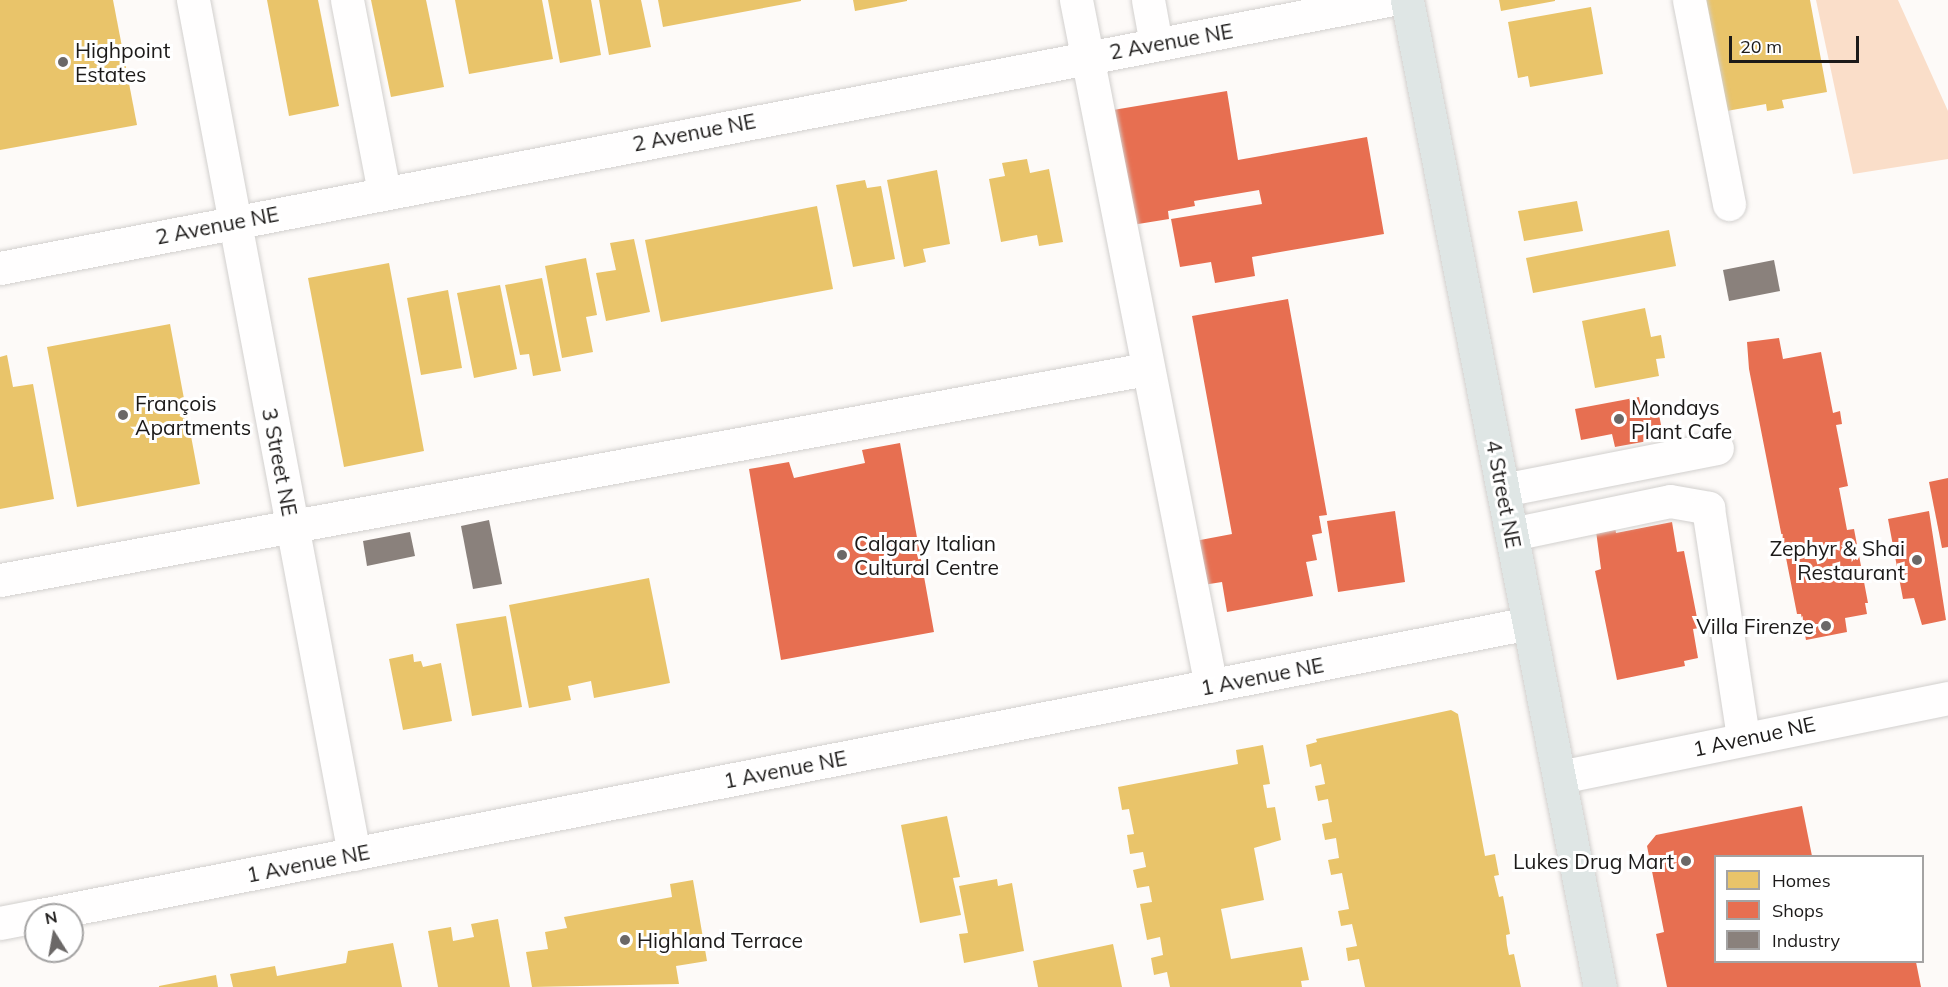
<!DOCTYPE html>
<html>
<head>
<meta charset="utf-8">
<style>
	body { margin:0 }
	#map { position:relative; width:1948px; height:987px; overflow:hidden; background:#fdfaf8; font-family:Mulish,sans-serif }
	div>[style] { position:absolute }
	.green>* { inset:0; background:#fadec9 }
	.homes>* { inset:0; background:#e9c46a }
	.shops>* { inset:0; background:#e76f51 }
	.industry>* { inset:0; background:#8a817c }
	.roads { filter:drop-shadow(0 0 2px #d2d0ce) drop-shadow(0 0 2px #d2d0ce) }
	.minor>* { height:33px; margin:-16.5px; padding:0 16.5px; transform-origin:16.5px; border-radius:16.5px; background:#fffefe }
	.major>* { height:33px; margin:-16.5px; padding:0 16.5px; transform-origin:16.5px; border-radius:16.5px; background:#dfe6e5 }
	.dots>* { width:16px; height:16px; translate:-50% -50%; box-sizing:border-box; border:3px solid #fff; border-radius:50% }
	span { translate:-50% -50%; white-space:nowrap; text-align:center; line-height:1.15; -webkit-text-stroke:6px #fff; paint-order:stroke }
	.street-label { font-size:21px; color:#1c1a19 }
	.poi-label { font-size:21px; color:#1c1a19 }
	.left { translate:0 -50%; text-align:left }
	.right { translate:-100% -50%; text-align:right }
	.legend { position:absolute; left:1714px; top:855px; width:210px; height:108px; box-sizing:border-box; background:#fff; border:2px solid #a4a3a3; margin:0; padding:8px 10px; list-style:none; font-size:18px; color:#1c1a19 }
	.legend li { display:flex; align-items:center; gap:12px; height:30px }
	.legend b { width:30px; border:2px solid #a4a3a3 }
	.north { position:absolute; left:24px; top:903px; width:60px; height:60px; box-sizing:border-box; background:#fff; border:2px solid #a4a3a3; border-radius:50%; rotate:349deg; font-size:16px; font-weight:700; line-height:24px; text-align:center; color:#1c1a19 }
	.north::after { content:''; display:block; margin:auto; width:21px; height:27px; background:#6b6867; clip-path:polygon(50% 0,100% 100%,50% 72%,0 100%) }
	.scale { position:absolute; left:1729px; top:36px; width:130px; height:27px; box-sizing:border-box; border:3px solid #1c1a19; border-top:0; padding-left:8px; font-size:18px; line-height:21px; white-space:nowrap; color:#1c1a19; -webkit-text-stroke:4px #fff; paint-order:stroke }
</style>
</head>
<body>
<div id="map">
	<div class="green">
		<i style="clip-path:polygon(1816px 0,1898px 0,1948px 111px,1948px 159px,1853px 174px)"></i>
	</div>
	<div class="homes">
		<i style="clip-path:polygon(0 0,113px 0,137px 125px,0 150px)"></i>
		<i style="clip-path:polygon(267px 0,318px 0,339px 106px,289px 116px)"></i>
		<i style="clip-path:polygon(371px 0,426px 0,444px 87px,391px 97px)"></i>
		<i style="clip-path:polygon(455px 0,542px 0,553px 59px,469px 74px)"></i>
		<i style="clip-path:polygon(548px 0,591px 0,601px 55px,560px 63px)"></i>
		<i style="clip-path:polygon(599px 0,641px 0,651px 47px,609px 55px)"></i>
		<i style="clip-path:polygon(658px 0,801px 0,801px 1px,663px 27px)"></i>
		<i style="clip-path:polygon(853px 0,907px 0,907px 1px,855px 11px)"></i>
		<i style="clip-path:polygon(1499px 0,1555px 0,1555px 1px,1501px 11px)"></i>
		<i style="clip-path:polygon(1699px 0,1810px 0,1827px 92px,1782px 100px,1784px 108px,1767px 111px,1766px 104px,1721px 112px)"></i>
		<i style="clip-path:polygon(1591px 7px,1603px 74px,1530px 87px,1528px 76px,1518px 78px,1508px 22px)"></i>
		<i style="clip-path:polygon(1027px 159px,1030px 173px,1049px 169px,1063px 242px,1039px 246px,1037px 235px,1001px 242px,989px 179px,1005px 176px,1002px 163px)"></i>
		<i style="clip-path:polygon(937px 170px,950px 244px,923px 249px,926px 262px,904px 267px,887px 180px)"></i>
		<i style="clip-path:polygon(865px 180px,867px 188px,881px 186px,895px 259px,853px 267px,836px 185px)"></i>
		<i style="clip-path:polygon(1577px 201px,1583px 231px,1524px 241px,1518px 211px)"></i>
		<i style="clip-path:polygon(817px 206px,833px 289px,661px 322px,645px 240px)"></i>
		<i style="clip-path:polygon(1669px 230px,1676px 266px,1533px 293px,1526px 258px)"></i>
		<i style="clip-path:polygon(634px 239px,650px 312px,606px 321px,596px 273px,616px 270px,610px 243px)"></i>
		<i style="clip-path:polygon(586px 258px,597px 315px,586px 317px,593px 352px,562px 358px,545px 266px)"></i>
		<i style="clip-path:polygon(389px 263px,424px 451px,344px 467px,308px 278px)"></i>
		<i style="clip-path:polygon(542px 278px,561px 371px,533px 376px,529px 354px,520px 355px,505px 285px)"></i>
		<i style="clip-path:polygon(500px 285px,517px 369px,474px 378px,457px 293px)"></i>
		<i style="clip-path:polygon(448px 290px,462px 368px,421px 375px,407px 298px)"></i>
		<i style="clip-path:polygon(1645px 308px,1651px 337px,1661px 335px,1665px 358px,1656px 359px,1659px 376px,1595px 388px,1582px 321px)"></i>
		<i style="clip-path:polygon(170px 324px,200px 484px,77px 507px,47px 347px)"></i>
		<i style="clip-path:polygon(7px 355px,13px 387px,33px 384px,54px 499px,0 509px,0 357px)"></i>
		<i style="clip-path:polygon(649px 578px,670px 683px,594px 698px,591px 681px,568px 686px,571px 700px,529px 708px,509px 605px)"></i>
		<i style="clip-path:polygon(506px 616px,522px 707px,472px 716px,456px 624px)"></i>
		<i style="clip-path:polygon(413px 654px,414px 662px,421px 661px,423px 667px,441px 663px,452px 721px,403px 730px,389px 659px)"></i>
		<i style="clip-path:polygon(1451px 710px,1458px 714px,1485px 856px,1495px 854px,1499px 875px,1494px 876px,1499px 897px,1503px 896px,1510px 934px,1506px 935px,1507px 945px,1509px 955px,1514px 954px,1521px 987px,1365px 987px,1359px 959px,1348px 961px,1346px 948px,1357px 946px,1352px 924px,1341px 926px,1338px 911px,1349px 909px,1342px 873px,1331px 875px,1328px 860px,1339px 858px,1336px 838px,1325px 840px,1322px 824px,1332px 822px,1328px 799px,1318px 801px,1315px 786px,1325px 784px,1321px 764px,1310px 767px,1306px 745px,1317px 742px,1316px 739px)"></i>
		<i style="clip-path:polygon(1263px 745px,1270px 784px,1263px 785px,1267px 808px,1275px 807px,1281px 840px,1254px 848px,1264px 900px,1221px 909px,1231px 959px,1302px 947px,1309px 980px,1301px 981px,1302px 987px,1170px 987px,1167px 972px,1154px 975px,1151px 958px,1163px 955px,1160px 937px,1147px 940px,1140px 904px,1152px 902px,1149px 886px,1137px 888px,1133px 870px,1146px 867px,1143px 852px,1130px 854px,1127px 835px,1134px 834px,1129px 809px,1122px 810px,1118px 787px,1238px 764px,1236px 750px)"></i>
		<i style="clip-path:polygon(947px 816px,960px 877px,953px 878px,961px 915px,920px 923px,901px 825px)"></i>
		<i style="clip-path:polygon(997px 879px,998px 886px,1012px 883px,1024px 951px,964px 963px,959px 934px,968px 933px,959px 886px)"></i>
		<i style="clip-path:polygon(693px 880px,707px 961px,676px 966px,679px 984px,532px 987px,526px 952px,548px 949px,545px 932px,567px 928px,564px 917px,672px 897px,670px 884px)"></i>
		<i style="clip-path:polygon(498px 919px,510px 987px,438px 987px,428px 931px,451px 927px,453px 941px,474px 937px,471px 924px)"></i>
		<i style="clip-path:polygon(393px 943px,402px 987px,233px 987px,230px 974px,275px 966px,277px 976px,346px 963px,348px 951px)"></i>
		<i style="clip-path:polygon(1113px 944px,1122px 987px,1038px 987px,1033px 961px)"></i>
		<i style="clip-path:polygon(216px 975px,218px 987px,159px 987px,159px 986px)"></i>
	</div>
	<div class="shops">
		<i style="clip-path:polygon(1227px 91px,1238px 160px,1367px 137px,1384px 234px,1252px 257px,1255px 276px,1215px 283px,1211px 262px,1180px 267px,1171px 219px,1262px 204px,1259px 190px,1194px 201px,1195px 206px,1168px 211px,1169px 219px,1132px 225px,1113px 110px)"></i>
		<i style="clip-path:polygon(1288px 299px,1327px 515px,1319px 516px,1322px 533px,1312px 535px,1317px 560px,1306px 562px,1313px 596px,1227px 612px,1222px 582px,1203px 585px,1195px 541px,1232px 534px,1192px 316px)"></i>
		<i style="clip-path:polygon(1779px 338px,1783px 359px,1821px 352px,1833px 413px,1840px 411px,1842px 424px,1836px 425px,1848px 486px,1839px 488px,1847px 530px,1854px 529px,1868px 603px,1865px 603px,1867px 614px,1845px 618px,1847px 632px,1806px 640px,1801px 614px,1797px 614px,1749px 369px,1747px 342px)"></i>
		<i style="clip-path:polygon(1639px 397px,1642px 412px,1658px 409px,1661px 425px,1646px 428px,1648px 441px,1615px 447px,1612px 434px,1581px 440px,1575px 409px)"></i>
		<i style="clip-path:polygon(900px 443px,934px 632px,781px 660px,749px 469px,789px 462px,794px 478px,865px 463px,862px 450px)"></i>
		<i style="clip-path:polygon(1948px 478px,1948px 547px,1942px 548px,1929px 482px)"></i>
		<i style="clip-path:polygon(1395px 511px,1405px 582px,1338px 592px,1327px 521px)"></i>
		<i style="clip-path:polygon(1929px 511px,1946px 620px,1922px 625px,1914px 598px,1903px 599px,1888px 519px)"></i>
		<i style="clip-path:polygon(1672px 522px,1677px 552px,1684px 551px,1699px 628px,1693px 629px,1698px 658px,1684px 661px,1685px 666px,1617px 680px,1595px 571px,1601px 569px,1596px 531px,1615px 527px,1616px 533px)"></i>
		<i style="clip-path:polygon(1802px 806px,1812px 856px,1716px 856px,1716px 962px,1916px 962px,1921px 987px,1667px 987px,1656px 934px,1664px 932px,1647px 846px,1656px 835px)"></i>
	</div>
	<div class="industry">
		<i style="clip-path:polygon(1774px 260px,1780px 291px,1729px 301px,1723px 270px)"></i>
		<i style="clip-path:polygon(489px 520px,502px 584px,473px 589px,461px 526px)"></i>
		<i style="clip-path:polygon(410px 532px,415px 556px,367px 566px,363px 541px)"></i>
	</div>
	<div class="roads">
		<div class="minor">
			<i style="left:193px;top:0;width:869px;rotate:79.32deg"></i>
			<i style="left:347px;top:0;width:196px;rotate:79.1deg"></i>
			<i style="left:1076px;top:0;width:699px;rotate:78.87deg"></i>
			<i style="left:1148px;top:0;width:45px;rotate:79.7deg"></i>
			<i style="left:1689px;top:0;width:208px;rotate:78.9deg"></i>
			<i style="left:0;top:268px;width:1414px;rotate:-10.93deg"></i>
			<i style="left:1503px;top:490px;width:218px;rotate:-11.1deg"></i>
			<i style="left:1512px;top:534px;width:161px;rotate:-11.8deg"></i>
			<i style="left:1670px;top:501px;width:39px;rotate:10deg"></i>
			<i style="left:1708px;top:508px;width:233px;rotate:81.3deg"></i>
			<i style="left:0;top:580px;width:1165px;rotate:-10.43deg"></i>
			<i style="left:1560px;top:777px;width:396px;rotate:-11.5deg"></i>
			<i style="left:41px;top:915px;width:1516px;rotate:-11.1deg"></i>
			<i style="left:0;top:923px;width:37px;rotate:-11deg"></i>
		</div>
		<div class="major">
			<i style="left:1407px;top:0;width:1006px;rotate:78.94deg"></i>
		</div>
	</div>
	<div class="dots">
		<i style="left:63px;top:62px;background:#6b6867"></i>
		<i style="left:123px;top:415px;background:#6b6867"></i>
		<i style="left:1619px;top:419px;background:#6b6867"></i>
		<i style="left:842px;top:555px;background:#6b6867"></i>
		<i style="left:1917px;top:560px;background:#6b6867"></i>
		<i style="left:1826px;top:626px;background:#6b6867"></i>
		<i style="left:1686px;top:861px;background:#6b6867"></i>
		<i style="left:625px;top:940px;background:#6b6867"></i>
	</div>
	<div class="street-label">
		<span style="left:1171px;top:41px;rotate:-10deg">2 Avenue NE</span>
		<span style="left:694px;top:132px;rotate:-11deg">2 Avenue NE</span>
		<span style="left:217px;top:225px;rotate:-11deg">2 Avenue NE</span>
		<span style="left:280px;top:462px;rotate:79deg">3 Street NE</span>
		<span style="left:1504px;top:494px;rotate:79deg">4 Street NE</span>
		<span style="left:1262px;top:676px;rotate:-11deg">1 Avenue NE</span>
		<span style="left:1754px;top:736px;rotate:-12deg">1 Avenue NE</span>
		<span style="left:785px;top:769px;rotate:-11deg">1 Avenue NE</span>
		<span style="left:308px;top:863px;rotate:-11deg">1 Avenue NE</span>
	</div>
	<div class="poi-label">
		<span class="left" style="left:75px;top:62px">Highpoint<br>Estates</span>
		<span class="left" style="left:135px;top:415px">François<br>Apartments</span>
		<span class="left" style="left:1631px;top:419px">Mondays<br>Plant Cafe</span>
		<span class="left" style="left:854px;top:555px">Calgary Italian<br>Cultural Centre</span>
		<span class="right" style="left:1905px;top:560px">Zephyr &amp; Shai<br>Restaurant</span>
		<span class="right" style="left:1814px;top:626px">Villa Firenze</span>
		<span class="right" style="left:1674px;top:861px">Lukes Drug Mart</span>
		<span class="left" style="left:637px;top:940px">Highland Terrace</span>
	</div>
	<ul class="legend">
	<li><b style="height:16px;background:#e9c46a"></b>Homes</li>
	<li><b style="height:16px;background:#e76f51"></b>Shops</li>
	<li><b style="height:16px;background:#8a817c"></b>Industry</li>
	</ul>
	<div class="north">N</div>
	<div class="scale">20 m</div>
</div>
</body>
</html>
